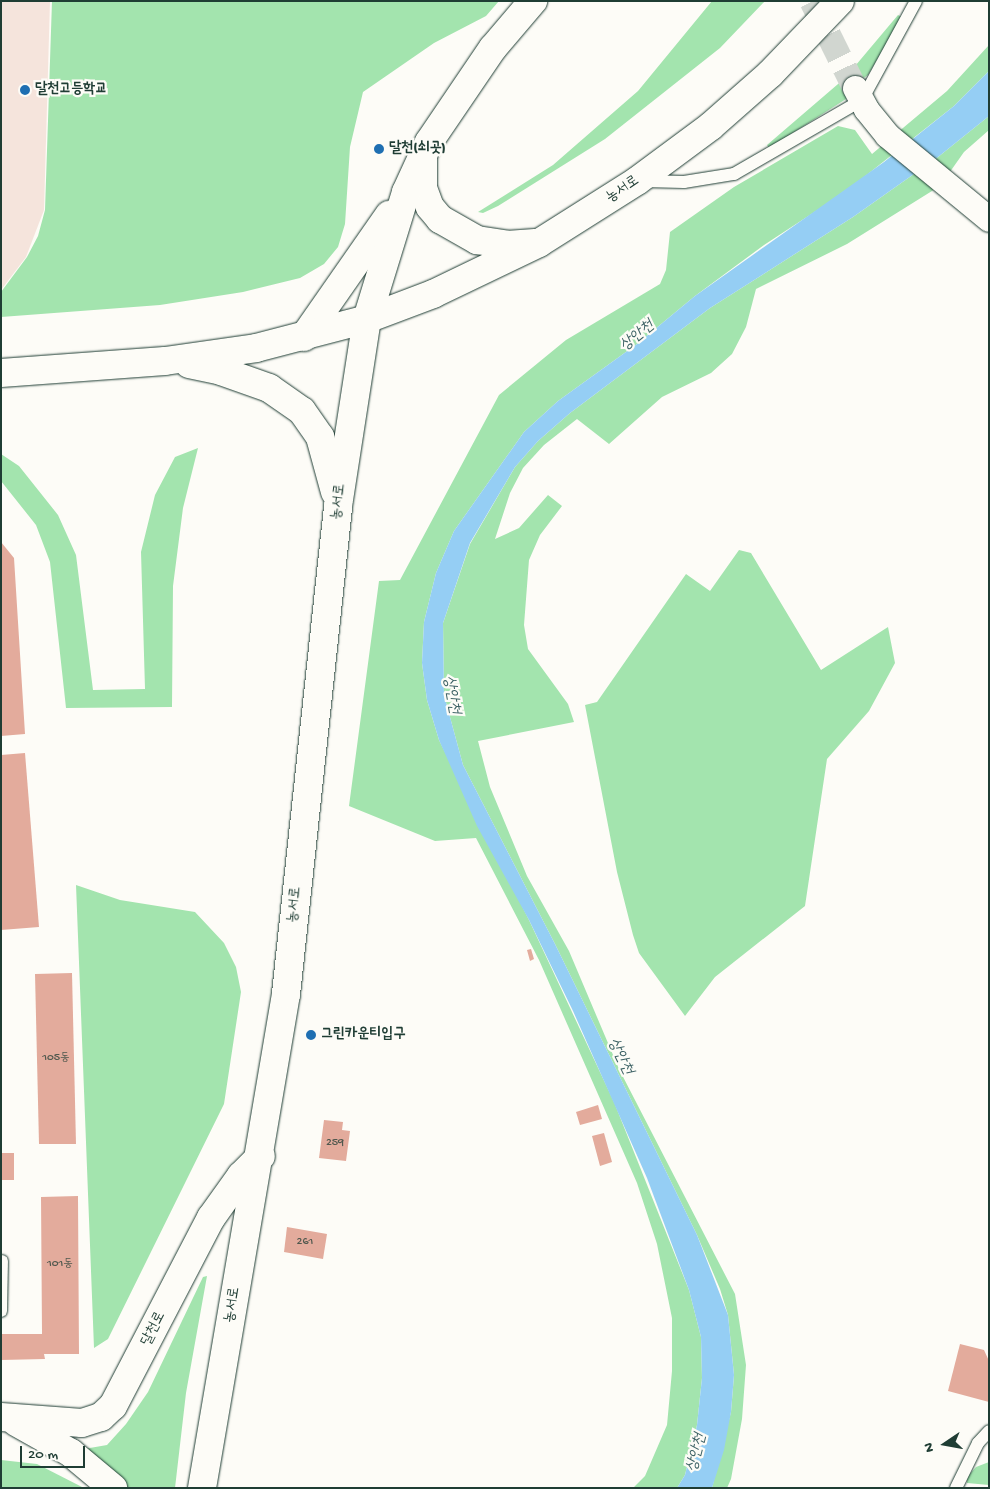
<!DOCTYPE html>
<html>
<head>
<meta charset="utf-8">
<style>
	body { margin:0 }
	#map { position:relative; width:990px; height:1489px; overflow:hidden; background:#fdfcf7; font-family:"Gochi Hand","Poor Story",sans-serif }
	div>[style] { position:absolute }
	.built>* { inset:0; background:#f5e4dc }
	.green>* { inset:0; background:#a3e4ae }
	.water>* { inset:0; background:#95cef4 }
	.building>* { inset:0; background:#e3ab9c }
	.street-tunnel>* { height:25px; margin-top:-12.5px; transform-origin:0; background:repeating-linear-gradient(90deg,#d1d6d0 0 25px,transparent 0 37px) }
	.roads { filter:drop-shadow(0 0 1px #1f3d34) drop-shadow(0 0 1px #1f3d34) }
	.lane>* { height:12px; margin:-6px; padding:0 6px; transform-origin:6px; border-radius:6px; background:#fdfcf7 }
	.street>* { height:25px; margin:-12.5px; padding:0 12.5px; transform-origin:12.5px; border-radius:12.5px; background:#fdfcf7 }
	.secondary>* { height:28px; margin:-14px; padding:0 14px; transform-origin:14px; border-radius:14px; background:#fdfcf7 }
	.dots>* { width:14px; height:14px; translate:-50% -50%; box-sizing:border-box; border:2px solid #fdfcf7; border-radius:50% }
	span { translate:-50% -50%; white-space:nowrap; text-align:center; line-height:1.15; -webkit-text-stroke:4.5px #fdfcf7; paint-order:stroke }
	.number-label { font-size:12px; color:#50584e }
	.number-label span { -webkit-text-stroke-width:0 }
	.poi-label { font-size:15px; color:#1f3d34; font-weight:700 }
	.left { translate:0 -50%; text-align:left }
	.street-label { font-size:15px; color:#1f3d34 }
	.water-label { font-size:16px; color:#3c6164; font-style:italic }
	.frame { position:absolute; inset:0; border:2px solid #1f3d34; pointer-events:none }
	.north { position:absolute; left:920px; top:1419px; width:50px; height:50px; -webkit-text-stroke:4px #fdfcf7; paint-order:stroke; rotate:258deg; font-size:14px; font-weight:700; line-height:20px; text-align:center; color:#1f3d34 }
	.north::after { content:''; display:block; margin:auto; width:18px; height:22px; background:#1f3d34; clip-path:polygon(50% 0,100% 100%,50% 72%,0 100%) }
	.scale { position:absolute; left:20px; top:1446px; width:65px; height:22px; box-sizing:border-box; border:2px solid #1f3d34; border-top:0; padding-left:6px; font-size:15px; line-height:18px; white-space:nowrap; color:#1f3d34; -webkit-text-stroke:4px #fdfcf7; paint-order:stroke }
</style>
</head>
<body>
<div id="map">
	<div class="built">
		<i style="clip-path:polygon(1px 1px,50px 1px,44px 210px,26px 257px,1px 290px)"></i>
	</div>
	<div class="green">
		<i style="clip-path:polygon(52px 1px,499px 1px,486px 16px,434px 43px,363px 92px,350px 147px,345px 224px,338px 247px,324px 264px,300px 278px,243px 292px,160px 305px,1px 317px,1px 292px,27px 257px,38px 236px,45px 210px)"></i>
		<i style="clip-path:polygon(712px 1px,765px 1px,720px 48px,605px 139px,498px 206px,483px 213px,478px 212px,553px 165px,638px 91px)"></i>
		<i style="clip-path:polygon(898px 15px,902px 17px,868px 75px,858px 82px,846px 99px,769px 148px,767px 145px,845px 78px)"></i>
		<i style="clip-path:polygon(989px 45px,989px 71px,954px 106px,845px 192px,764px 245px,695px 296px,637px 344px,558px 401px,524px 432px,454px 531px,436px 573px,424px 622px,422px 663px,427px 700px,439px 740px,529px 920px,614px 1102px,689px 1290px,701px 1337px,702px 1378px,697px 1425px,685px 1475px,677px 1488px,633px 1488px,645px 1476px,667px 1425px,672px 1371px,672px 1318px,657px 1244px,637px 1183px,539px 960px,476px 838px,435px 841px,349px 806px,379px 581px,400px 580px,499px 395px,566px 340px,660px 284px,666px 270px,670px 232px,734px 187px,838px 126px,855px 130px,872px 154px,947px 91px)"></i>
		<i style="clip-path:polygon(989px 116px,989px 130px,964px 152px,940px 186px,847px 244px,756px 289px,746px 327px,732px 354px,711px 373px,662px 397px,609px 444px,577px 419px,544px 445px,523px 468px,510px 493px,495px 539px,519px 528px,548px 495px,562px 506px,540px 535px,529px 560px,524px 625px,528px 649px,568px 704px,574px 722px,478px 741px,490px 787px,527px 876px,569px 951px,619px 1069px,735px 1294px,746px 1365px,742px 1419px,731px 1479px,727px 1488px,712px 1488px,731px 1412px,734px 1375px,728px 1315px,720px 1289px,697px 1235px,555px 944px,463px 765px,444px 695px,443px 623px,470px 544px,515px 467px,538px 441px,570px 413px,710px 308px,853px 217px,938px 157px)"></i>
		<i style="clip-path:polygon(198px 448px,183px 508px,173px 586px,172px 707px,66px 708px,50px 562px,36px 525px,1px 481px,1px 454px,19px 466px,58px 515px,76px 555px,93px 690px,145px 689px,141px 552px,155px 495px,175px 457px)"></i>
		<i style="clip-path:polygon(739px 550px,751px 553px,821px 670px,888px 627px,895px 663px,869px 711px,827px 759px,805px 906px,715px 977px,685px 1016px,639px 953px,633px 935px,617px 872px,585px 705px,597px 702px,686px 574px,710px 591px)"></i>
		<i style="clip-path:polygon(76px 885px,120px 900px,195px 912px,224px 943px,236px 967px,241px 992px,224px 1104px,108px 1339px,94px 1348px)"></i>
		<i style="clip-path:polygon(207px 1276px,186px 1393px,175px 1488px,127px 1488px,84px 1449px,107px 1445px,126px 1424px,148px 1392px,203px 1277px)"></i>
		<i style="clip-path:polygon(1px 1460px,37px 1464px,84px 1488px,1px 1488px)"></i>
		<i style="clip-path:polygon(989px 1462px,989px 1485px,967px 1483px,967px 1477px,976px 1467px)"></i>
	</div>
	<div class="water">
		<i style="clip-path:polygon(989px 71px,989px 116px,938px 157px,853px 217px,710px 308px,570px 413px,538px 441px,515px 467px,470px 543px,443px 623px,444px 695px,463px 765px,555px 944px,697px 1235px,728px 1315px,734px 1375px,731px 1412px,724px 1450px,712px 1488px,677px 1488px,685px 1475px,697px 1425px,702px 1378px,701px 1337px,689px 1290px,647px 1178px,573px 1011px,529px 920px,477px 826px,439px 740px,427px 700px,422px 663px,424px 622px,436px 573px,454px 531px,524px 432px,558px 401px,637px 344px,695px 296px,884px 162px,954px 106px)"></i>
	</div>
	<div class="building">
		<i style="clip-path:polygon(1px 542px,14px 558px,25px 734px,1px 736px)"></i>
		<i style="clip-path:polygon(25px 753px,39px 927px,1px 930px,1px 755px)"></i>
		<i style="clip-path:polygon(531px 949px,534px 959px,530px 961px,527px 950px)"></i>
		<i style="clip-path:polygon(72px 973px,76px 1144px,39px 1144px,35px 974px)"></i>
		<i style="clip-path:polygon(598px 1105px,602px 1119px,580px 1125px,576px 1112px)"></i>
		<i style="clip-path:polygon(324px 1120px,343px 1122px,342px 1130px,350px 1131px,346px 1161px,319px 1158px)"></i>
		<i style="clip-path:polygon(604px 1133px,612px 1162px,600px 1166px,592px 1136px)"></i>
		<i style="clip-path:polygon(1px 1153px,14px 1153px,14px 1180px,1px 1180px)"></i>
		<i style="clip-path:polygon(78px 1196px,79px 1354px,44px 1354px,45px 1359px,1px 1360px,1px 1334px,42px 1334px,41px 1197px)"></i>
		<i style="clip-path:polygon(287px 1227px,327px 1234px,323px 1259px,284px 1252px)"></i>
		<i style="clip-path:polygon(960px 1344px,984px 1350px,989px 1361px,989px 1402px,948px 1391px)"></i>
	</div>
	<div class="street-tunnel">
		<i style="left:812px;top:1px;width:97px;rotate:63.7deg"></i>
	</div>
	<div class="roads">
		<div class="lane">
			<i style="left:643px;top:181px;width:41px;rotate:1.4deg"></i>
			<i style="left:684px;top:182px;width:51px;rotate:-9.1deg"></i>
			<i style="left:734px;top:174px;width:148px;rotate:-30deg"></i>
			<i style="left:862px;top:100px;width:113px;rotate:-61.4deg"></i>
			<i style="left:1px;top:1311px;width:50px;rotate:-88.9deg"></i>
			<i style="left:956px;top:1488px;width:50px;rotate:-63.9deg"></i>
			<i style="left:978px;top:1443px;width:16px;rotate:-47deg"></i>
		</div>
		<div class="street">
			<i style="left:855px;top:88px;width:24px;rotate:62deg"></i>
			<i style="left:866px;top:109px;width:33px;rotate:51deg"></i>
			<i style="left:887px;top:135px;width:132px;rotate:39.5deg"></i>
		</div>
		<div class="secondary">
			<i style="left:423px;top:158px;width:30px;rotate:90deg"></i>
			<i style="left:423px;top:188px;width:20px;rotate:70deg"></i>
			<i style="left:430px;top:207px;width:16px;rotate:50deg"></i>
			<i style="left:440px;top:219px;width:43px;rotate:29.6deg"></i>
			<i style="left:477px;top:240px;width:30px;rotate:9deg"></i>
			<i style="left:507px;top:245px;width:28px;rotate:-4deg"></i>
			<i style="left:304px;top:337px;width:149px;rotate:-55.1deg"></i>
			<i style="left:189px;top:364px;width:33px;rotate:12deg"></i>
			<i style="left:221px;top:371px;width:51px;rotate:19.5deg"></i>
			<i style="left:269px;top:388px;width:40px;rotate:34.9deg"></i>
			<i style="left:302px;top:411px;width:32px;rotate:55deg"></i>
			<i style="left:320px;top:437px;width:57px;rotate:74.7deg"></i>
			<i style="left:1px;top:373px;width:164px;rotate:-4.2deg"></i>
			<i style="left:165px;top:361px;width:92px;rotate:-8.1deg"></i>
			<i style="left:256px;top:348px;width:115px;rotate:-14.6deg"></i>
			<i style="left:367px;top:319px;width:71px;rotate:-20.7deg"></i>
			<i style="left:433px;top:294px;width:118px;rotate:-25.7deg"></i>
			<i style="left:539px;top:243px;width:116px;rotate:-32.3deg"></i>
			<i style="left:637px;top:181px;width:92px;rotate:-36.6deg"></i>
			<i style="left:711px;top:126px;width:79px;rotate:-41.4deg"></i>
			<i style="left:770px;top:74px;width:101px;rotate:-46.2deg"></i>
			<i style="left:1px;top:1417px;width:81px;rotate:4.2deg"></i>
			<i style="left:82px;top:1423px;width:20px;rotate:-18deg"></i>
			<i style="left:101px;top:1417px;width:16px;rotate:-43deg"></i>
			<i style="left:113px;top:1406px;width:212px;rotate:-62.5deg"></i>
			<i style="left:211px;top:1218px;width:52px;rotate:-54.5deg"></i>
			<i style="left:241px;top:1176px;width:28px;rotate:-45deg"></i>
			<i style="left:16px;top:1422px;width:63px;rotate:29.4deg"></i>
			<i style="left:71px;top:1453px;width:55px;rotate:39.8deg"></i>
			<i style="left:202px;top:1488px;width:501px;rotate:-80.35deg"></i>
			<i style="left:286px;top:994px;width:491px;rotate:-83.9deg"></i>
			<i style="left:338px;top:506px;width:189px;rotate:-81.2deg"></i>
			<i style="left:367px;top:319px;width:133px;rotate:-72.9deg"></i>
			<i style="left:406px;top:192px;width:55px;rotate:-65.3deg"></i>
			<i style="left:429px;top:142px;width:114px;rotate:-55.8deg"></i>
			<i style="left:493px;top:48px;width:62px;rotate:-49.6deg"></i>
		</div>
	</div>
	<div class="dots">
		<i style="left:25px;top:90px;background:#1f6fb2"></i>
		<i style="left:379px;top:149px;background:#1f6fb2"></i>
		<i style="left:311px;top:1035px;background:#1f6fb2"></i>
	</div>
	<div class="number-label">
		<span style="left:56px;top:1059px">105동</span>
		<span style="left:335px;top:1144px">259</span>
		<span style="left:305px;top:1243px">261</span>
		<span style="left:60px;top:1265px">101동</span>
	</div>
	<div class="poi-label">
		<span class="left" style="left:35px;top:90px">달천고등학교</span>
		<span class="left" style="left:389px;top:149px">달천(쇠곳)</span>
		<span class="left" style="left:321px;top:1035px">그린카운티입구</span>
	</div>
	<div class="street-label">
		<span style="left:623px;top:190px;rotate:-34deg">농서로</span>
		<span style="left:339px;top:502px;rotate:-83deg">농서로</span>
		<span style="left:295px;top:905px;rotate:-84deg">농서로</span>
		<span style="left:233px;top:1305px;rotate:-81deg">농서로</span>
		<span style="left:154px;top:1329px;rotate:-63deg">달천로</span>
	</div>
	<div class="water-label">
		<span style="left:638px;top:337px;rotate:-39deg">상안천</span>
		<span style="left:450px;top:695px;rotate:80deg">상안천</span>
		<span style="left:619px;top:1057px;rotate:64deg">상안천</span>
		<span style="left:698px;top:1453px;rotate:-76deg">상안천</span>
	</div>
	<div class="frame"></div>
	<div class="north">N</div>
	<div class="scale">20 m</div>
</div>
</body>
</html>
